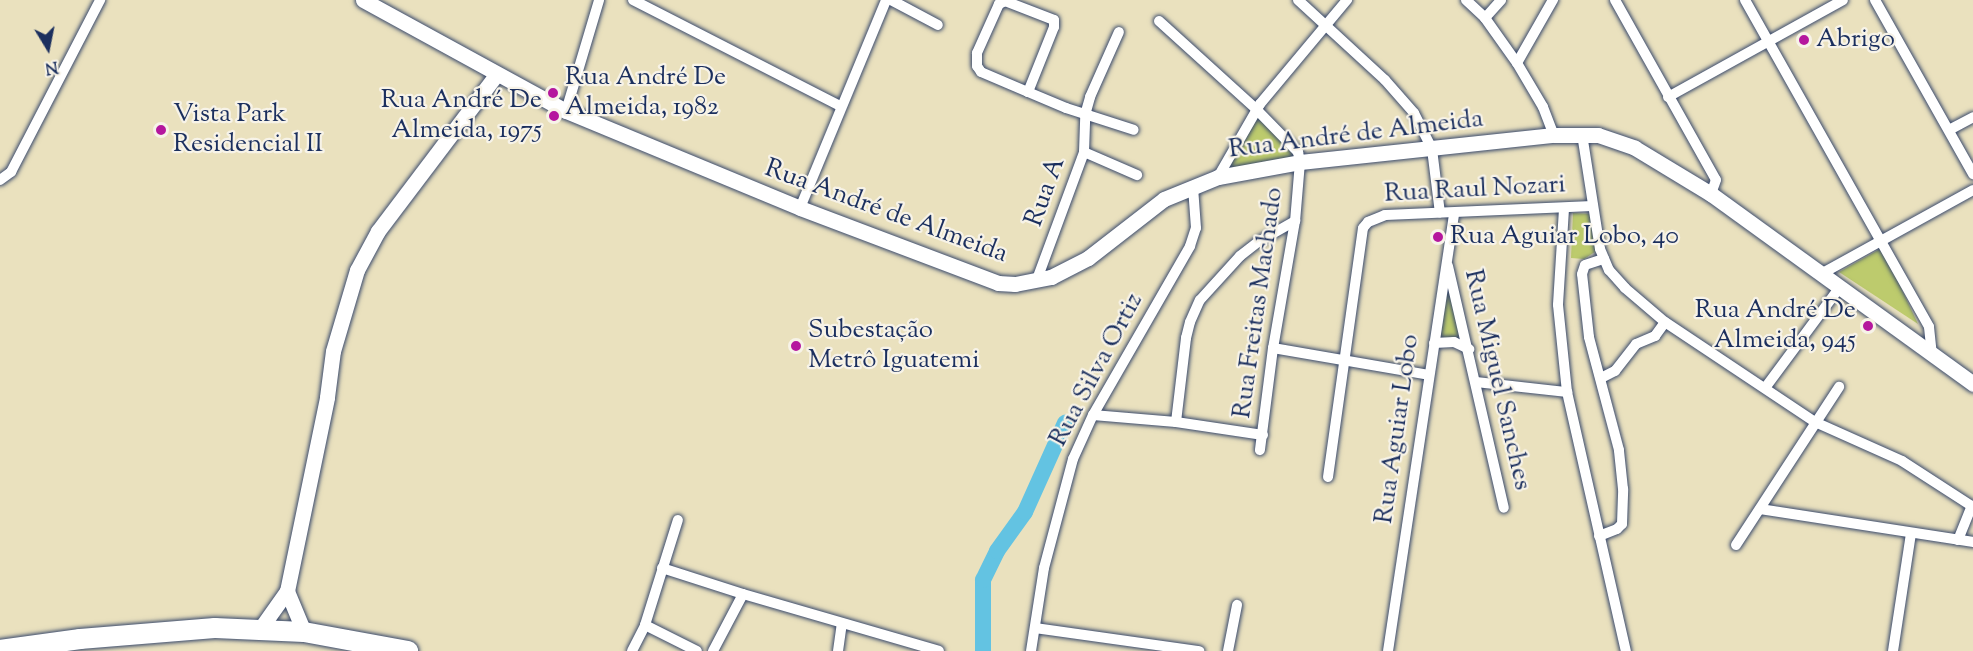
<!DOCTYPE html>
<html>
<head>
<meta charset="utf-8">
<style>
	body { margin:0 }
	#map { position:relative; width:1973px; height:651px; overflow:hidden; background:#eae1be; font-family:"Sorts Mill Goudy",serif }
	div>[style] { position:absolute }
	.green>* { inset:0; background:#bdcb6d }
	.river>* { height:16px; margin:-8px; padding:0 8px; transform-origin:8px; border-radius:8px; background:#63c3e2 }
	.roads { filter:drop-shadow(0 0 2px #3a4a6c) drop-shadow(0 0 2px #3a4a6c) }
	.street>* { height:10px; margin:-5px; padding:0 5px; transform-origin:5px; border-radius:5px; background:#fff }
	.secondary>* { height:15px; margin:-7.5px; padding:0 7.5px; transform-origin:7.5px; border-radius:7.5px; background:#fff }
	.highway>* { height:20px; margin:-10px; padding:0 10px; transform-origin:10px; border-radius:10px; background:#fff }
	.dots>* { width:16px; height:16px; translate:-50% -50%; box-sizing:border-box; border:3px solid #f7f3e8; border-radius:50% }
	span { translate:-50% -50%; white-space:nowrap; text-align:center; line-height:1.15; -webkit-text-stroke:4.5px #f7f3e8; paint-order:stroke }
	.poi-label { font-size:26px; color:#1b2f5e }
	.left { translate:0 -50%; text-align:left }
	.right { translate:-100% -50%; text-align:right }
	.street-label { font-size:26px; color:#1b2f5e }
	.north { position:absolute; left:18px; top:18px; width:60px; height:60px; -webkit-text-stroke:4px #f7f3e8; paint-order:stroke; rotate:170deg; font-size:16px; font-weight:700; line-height:24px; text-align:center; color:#1b2f5e }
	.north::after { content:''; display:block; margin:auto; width:21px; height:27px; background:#1b2f5e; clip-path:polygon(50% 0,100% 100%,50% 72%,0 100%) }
</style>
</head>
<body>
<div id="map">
	<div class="green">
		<i style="clip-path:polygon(1258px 117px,1295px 157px,1229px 170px,1237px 151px)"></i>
		<i style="clip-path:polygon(1573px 213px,1592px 214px,1598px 250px,1584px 259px,1571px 258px)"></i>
		<i style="clip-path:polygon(1880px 249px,1896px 277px,1918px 324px,1839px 272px)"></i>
		<i style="clip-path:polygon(1448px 280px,1464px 341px,1453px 337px,1439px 341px)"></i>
	</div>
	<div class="river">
		<i style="left:983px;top:651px;width:71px;rotate:-90deg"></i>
		<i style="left:983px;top:580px;width:32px;rotate:-64deg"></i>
		<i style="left:997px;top:551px;width:48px;rotate:-54.3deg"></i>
		<i style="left:1025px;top:512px;width:98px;rotate:-65.8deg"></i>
	</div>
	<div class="roads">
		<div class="street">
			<i style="left:633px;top:0;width:233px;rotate:27.1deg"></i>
			<i style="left:891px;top:0;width:53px;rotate:28deg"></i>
			<i style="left:1298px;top:0;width:118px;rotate:42.6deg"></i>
			<i style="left:1385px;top:80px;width:44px;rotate:48.7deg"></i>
			<i style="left:1414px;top:113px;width:40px;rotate:63.4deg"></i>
			<i style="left:1432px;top:149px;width:64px;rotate:82.9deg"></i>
			<i style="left:1466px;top:0;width:26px;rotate:43deg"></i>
			<i style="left:1485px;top:18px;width:55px;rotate:54.6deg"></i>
			<i style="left:1517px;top:63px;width:51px;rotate:59.4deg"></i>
			<i style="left:1543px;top:107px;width:30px;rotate:69deg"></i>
			<i style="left:1615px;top:0;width:206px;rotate:60.7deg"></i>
			<i style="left:1716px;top:180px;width:15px;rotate:110deg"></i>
			<i style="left:1745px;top:0;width:375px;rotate:60.6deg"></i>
			<i style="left:1929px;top:327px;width:27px;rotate:84deg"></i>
			<i style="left:1875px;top:0;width:200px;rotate:60.6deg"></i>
			<i style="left:1485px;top:18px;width:24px;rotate:-48deg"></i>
			<i style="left:1159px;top:21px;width:132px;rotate:42.2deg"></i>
			<i style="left:1257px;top:110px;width:59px;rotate:45.7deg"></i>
			<i style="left:1298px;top:152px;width:10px;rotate:79deg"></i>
			<i style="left:1300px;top:162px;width:59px;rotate:94.8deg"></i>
			<i style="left:1295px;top:221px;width:129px;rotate:99.8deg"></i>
			<i style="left:1273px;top:348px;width:103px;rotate:97.3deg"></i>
			<i style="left:1517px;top:63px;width:73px;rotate:-60.3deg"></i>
			<i style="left:1028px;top:92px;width:70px;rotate:-68.2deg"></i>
			<i style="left:1054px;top:27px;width:7px;rotate:-90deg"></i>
			<i style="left:1054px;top:20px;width:53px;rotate:-158.8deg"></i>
			<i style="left:1005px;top:1px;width:7px;rotate:153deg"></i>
			<i style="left:999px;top:4px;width:54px;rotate:114.2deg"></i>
			<i style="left:977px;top:53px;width:13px;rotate:90deg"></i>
			<i style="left:977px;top:66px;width:7px;rotate:56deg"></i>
			<i style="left:981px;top:72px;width:51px;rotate:23.1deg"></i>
			<i style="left:1028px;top:92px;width:41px;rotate:22.8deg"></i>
			<i style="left:1066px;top:108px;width:71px;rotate:17.9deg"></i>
			<i style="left:1668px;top:97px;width:200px;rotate:-29deg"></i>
			<i style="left:566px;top:111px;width:116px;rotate:-73.4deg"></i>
			<i style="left:1949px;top:130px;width:27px;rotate:-28deg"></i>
			<i style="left:1582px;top:134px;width:116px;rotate:81.1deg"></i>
			<i style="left:1600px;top:249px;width:23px;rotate:67deg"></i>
			<i style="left:1609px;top:270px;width:24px;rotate:48deg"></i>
			<i style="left:1625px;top:288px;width:52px;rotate:40.4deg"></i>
			<i style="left:1665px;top:322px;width:180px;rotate:33.7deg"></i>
			<i style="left:1815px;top:422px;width:95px;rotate:24.1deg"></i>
			<i style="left:1902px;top:461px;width:85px;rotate:32.9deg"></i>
			<i style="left:1084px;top:152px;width:58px;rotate:23.5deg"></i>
			<i style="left:1218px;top:177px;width:84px;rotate:-60.1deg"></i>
			<i style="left:1260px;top:104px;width:136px;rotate:-50.1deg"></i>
			<i style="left:0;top:180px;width:14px;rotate:-36deg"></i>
			<i style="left:11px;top:172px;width:194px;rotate:-62.6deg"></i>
			<i style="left:800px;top:208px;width:225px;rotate:-67.5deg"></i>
			<i style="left:1564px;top:209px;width:96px;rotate:93.6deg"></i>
			<i style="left:1558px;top:305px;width:87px;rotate:84.1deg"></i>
			<i style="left:1567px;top:392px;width:266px;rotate:77.2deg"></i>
			<i style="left:1448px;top:266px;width:248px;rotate:77deg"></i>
			<i style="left:1821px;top:274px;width:174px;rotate:-28.9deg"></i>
			<i style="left:1036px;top:282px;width:139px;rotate:-69.7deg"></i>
			<i style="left:1084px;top:152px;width:37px;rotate:-88deg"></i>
			<i style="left:1085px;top:115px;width:19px;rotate:-74deg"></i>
			<i style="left:1090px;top:97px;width:71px;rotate:-66deg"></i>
			<i style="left:1434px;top:343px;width:20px;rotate:-3deg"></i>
			<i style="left:1454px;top:342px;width:17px;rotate:25deg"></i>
			<i style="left:1273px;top:348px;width:158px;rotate:9.8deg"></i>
			<i style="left:1601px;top:378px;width:16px;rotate:-27deg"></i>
			<i style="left:1615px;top:371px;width:34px;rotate:-52deg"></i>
			<i style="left:1636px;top:344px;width:21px;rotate:-23deg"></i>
			<i style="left:1655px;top:336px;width:17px;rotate:-54deg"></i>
			<i style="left:1476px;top:382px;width:92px;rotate:6.3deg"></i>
			<i style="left:1765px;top:388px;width:126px;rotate:-53.4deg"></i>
			<i style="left:1093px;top:415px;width:83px;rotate:4.8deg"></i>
			<i style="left:1176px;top:422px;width:88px;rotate:8.5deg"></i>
			<i style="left:1176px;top:422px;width:85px;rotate:-83.2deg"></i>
			<i style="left:1186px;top:338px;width:16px;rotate:-76deg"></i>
			<i style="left:1190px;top:322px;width:24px;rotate:-66deg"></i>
			<i style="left:1200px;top:300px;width:59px;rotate:-47.7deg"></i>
			<i style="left:1240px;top:256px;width:23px;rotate:-38deg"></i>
			<i style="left:1258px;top:242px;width:43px;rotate:-29.6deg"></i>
			<i style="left:1328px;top:477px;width:251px;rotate:-82deg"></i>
			<i style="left:1363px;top:228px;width:8px;rotate:-50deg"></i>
			<i style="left:1368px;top:222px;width:18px;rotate:-22deg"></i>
			<i style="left:1385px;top:215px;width:208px;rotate:-2.5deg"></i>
			<i style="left:1760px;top:509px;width:216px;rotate:8.8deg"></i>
			<i style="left:1599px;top:536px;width:19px;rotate:-21deg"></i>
			<i style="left:1617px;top:529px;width:7px;rotate:-45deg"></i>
			<i style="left:1622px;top:524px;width:35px;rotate:-88deg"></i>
			<i style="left:1623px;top:489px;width:39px;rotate:-96deg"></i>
			<i style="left:1619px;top:450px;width:117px;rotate:-104.9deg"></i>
			<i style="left:1589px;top:337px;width:63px;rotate:-96.3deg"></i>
			<i style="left:1582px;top:274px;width:9px;rotate:-72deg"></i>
			<i style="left:1585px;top:265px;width:20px;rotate:-18deg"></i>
			<i style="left:1958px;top:540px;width:37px;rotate:-68deg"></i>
			<i style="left:1736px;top:545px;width:189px;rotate:-56.9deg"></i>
			<i style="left:662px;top:568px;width:85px;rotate:17.8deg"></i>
			<i style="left:743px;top:594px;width:204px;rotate:16.2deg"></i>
			<i style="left:645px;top:625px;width:58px;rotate:26.6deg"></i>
			<i style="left:1035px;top:628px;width:166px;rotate:8deg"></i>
			<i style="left:632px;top:651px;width:29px;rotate:-63deg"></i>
			<i style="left:645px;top:625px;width:110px;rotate:-72.6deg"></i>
			<i style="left:713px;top:651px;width:64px;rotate:-62.2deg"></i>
			<i style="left:838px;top:651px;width:28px;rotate:-82deg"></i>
			<i style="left:1031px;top:651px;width:84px;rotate:-81.1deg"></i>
			<i style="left:1044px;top:568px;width:113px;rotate:-75.1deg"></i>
			<i style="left:1073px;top:459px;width:48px;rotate:-65.6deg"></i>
			<i style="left:1093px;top:415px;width:195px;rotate:-60.1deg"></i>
			<i style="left:1190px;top:246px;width:19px;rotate:-72deg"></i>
			<i style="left:1196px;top:228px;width:41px;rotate:-94.2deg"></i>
			<i style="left:1228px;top:651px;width:47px;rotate:-78.9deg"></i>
			<i style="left:1388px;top:651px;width:442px;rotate:-81.4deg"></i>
			<i style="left:1893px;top:651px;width:119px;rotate:-81.3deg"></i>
		</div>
		<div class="secondary">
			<i style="left:363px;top:0;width:231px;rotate:28.7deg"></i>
			<i style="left:566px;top:111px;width:253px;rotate:22.5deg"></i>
			<i style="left:800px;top:208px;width:212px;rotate:20.7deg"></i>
			<i style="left:998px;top:283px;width:17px;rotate:3deg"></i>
			<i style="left:1015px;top:284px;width:37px;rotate:-11deg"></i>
			<i style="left:1051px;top:277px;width:42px;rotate:-27.2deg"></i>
			<i style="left:1088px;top:258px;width:96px;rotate:-37.8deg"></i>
			<i style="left:1164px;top:199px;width:58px;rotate:-22.2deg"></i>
			<i style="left:1218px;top:177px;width:83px;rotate:-10.4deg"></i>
			<i style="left:1300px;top:162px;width:255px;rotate:-6.1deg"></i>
			<i style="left:1554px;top:135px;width:44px"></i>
			<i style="left:1598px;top:135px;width:39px;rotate:19deg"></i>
			<i style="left:1635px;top:148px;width:89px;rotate:31.2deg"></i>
			<i style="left:1711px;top:194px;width:324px;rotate:35.9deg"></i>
			<i style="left:287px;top:591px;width:44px;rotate:67.5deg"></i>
			<i style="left:260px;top:629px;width:47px;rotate:-54.6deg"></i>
			<i style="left:287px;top:591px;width:198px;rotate:-78.3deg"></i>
			<i style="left:327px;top:397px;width:46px;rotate:-82.6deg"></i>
			<i style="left:333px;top:351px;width:84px;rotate:-73.5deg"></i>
			<i style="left:357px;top:270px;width:44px;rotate:-61.7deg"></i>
			<i style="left:378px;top:231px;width:196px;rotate:-52.9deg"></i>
		</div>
		<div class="highway">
			<i style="left:0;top:650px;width:81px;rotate:-7.8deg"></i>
			<i style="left:80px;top:639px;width:135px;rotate:-4.7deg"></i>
			<i style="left:215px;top:628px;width:89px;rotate:2.6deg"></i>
			<i style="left:304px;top:632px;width:106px;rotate:10.4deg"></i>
		</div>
	</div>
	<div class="dots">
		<i style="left:1804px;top:40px;background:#b5179e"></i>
		<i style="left:553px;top:93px;background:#b5179e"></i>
		<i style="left:554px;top:116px;background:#b5179e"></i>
		<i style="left:161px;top:130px;background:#b5179e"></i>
		<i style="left:1438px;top:237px;background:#b5179e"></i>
		<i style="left:1868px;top:326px;background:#b5179e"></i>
		<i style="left:796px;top:346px;background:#b5179e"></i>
	</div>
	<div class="poi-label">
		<span class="left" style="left:1816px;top:40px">Abrigo</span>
		<span class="left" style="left:565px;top:93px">Rua André De<br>Almeida, 1982</span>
		<span class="right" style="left:542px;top:116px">Rua André De<br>Almeida, 1975</span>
		<span class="left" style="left:173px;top:130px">Vista Park<br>Residencial II</span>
		<span class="left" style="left:1450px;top:237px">Rua Aguiar Lobo, 40</span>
		<span class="right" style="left:1856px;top:326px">Rua André De<br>Almeida, 945</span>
		<span class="left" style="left:808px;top:346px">Subestação<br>Metrô Iguatemi</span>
	</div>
	<div class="street-label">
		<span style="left:1356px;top:135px;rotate:-7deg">Rua André de Almeida</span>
		<span style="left:1475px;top:190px;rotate:-3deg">Rua Raul Nozari</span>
		<span style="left:1046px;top:192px;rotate:-70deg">Rua A</span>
		<span style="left:886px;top:212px;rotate:20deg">Rua André de Almeida</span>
		<span style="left:1259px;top:303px;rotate:-82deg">Rua Freitas Machado</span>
		<span style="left:1097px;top:370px;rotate:-62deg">Rua Silva Ortiz</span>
		<span style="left:1497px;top:380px;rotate:77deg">Rua Miguel Sanches</span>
		<span style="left:1398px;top:429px;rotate:-82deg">Rua Aguiar Lobo</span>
	</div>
	<div class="north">N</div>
</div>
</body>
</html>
